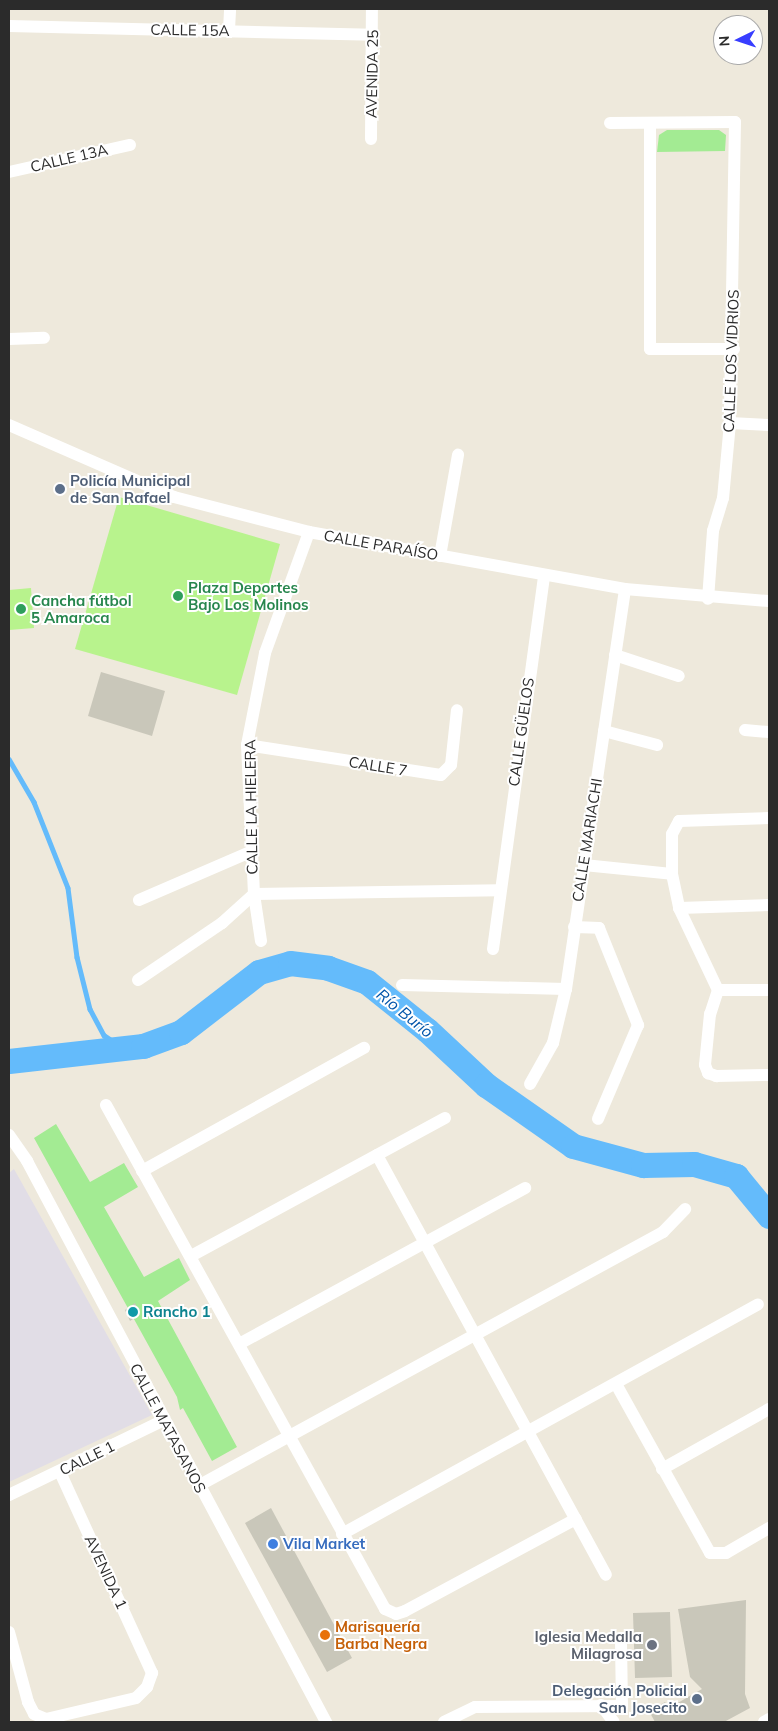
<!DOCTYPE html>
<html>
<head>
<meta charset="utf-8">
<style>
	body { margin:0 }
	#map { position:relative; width:778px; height:1731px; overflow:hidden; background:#eee9dc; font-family:Mulish,sans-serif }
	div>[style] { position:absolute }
	.industrial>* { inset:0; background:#e1dde6 }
	.green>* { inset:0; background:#a3eb93 }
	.pitch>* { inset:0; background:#b8f38d }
	.stream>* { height:4.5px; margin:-2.25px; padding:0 2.25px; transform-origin:2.25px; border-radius:2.25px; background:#64bbfb }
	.river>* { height:25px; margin:-12.5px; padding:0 12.5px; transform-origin:12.5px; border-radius:12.5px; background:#64bbfb }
	.building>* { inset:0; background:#c9c7ba }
	.minor>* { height:12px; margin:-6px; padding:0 6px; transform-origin:6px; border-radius:6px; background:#fff }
	.dots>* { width:14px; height:14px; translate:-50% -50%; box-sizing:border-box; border:2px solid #fff; border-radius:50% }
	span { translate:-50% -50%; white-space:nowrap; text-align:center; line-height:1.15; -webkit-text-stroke:4px #fff; paint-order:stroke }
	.street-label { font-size:15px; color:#2b2b2b }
	.service-label { font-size:15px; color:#4e5e75; font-weight:700 }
	.left { translate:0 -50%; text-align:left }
	.right { translate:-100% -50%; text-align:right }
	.leisure-label { font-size:15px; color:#27864d; font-weight:700 }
	.culture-label { font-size:15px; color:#0d838f; font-weight:700 }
	.shop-label { font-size:15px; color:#366cbe; font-weight:700 }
	.food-label { font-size:15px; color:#c56008; font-weight:700 }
	.worship-label { font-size:15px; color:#5b616d; font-weight:700 }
	.water-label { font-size:16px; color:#05a; font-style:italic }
	.frame { position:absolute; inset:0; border:10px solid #2b2b2b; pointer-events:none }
	.north { position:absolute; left:713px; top:15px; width:50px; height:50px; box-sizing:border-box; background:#fff; border:1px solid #aaa; border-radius:50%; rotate:266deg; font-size:14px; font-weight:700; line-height:20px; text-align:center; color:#2b2b2b }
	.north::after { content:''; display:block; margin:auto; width:18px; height:22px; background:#383eff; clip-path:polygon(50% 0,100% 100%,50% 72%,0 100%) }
</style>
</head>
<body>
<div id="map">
	<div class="industrial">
		<i style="clip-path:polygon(14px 1169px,152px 1415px,9px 1482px,9px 1173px)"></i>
	</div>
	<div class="green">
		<i style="clip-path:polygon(667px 130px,719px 130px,726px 135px,725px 151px,657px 152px,659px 135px)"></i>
		<i style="clip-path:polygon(56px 1124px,90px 1182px,124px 1163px,138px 1187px,104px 1207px,144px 1277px,179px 1258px,190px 1280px,158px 1301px,237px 1447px,212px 1461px,183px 1408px,180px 1410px,177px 1397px,34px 1138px)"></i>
	</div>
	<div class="pitch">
		<i style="clip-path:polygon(119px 497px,280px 544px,237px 695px,75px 649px)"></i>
		<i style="clip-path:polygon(31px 588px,34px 628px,9px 630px,9px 590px)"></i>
	</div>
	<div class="stream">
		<i style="left:9px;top:759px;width:50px;rotate:59.8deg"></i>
		<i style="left:34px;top:802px;width:92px;rotate:68.4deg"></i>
		<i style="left:68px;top:888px;width:70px;rotate:82.6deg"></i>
		<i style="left:77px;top:957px;width:54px;rotate:76deg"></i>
		<i style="left:90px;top:1009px;width:30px;rotate:62deg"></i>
		<i style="left:104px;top:1035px;width:22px;rotate:34deg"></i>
	</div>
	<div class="river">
		<i style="left:9px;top:1061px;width:135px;rotate:-6.4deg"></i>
		<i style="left:143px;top:1046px;width:40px;rotate:-20.2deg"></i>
		<i style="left:181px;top:1032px;width:98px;rotate:-37.6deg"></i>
		<i style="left:259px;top:972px;width:32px;rotate:-16deg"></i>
		<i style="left:290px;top:963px;width:38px;rotate:7deg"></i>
		<i style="left:328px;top:968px;width:41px;rotate:19.7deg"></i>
		<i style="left:367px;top:982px;width:77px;rotate:38.7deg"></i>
		<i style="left:427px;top:1030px;width:81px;rotate:43deg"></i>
		<i style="left:486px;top:1085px;width:106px;rotate:35deg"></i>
		<i style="left:573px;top:1146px;width:73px;rotate:15.2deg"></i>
		<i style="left:643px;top:1165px;width:51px;rotate:-1.1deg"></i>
		<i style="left:694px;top:1164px;width:44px;rotate:15.9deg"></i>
		<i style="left:736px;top:1176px;width:52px;rotate:50.5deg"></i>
	</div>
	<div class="building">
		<i style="clip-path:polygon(101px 672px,165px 691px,152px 736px,88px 716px)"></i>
		<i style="clip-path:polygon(135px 1303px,140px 1314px,130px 1321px,125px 1310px)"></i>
		<i style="clip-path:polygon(271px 1508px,352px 1658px,327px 1672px,245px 1523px)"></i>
		<i style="clip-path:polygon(746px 1600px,745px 1694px,750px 1708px,724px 1722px,655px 1722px,649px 1711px,665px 1702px,669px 1708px,702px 1689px,690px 1677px,678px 1609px)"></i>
		<i style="clip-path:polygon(670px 1612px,672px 1677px,635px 1678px,633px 1613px)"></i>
	</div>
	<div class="minor">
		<i style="left:9px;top:26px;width:363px;rotate:1.4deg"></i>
		<i style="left:229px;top:30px;width:21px;rotate:-87deg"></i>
		<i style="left:610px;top:123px;width:125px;rotate:-0.5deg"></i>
		<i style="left:735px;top:122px;width:301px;rotate:91deg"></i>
		<i style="left:730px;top:423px;width:75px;rotate:95.3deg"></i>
		<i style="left:723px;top:498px;width:34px;rotate:107deg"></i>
		<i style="left:713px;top:531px;width:68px;rotate:94.2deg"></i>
		<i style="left:650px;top:123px;width:226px;rotate:90deg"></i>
		<i style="left:650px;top:349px;width:84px"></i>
		<i style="left:371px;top:139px;width:130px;rotate:-89.6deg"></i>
		<i style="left:9px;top:172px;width:124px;rotate:-12.6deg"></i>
		<i style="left:9px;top:339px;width:35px;rotate:-2deg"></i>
		<i style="left:730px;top:423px;width:39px;rotate:3deg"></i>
		<i style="left:9px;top:425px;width:180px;rotate:23.6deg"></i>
		<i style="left:174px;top:497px;width:139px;rotate:14.5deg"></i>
		<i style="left:309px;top:532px;width:321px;rotate:10.2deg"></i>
		<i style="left:625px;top:589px;width:144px;rotate:4.8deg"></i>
		<i style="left:440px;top:556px;width:103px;rotate:-79.9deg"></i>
		<i style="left:615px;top:655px;width:67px;rotate:18.2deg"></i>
		<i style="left:745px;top:730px;width:24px;rotate:5deg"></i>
		<i style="left:604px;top:731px;width:55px;rotate:14.8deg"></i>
		<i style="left:247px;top:745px;width:196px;rotate:8.8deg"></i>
		<i style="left:441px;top:775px;width:14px;rotate:-45deg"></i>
		<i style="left:451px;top:765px;width:55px;rotate:-83.8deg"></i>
		<i style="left:769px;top:818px;width:90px;rotate:178.1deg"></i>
		<i style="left:679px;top:821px;width:15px;rotate:118deg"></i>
		<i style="left:672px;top:834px;width:40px;rotate:90deg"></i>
		<i style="left:672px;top:874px;width:35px;rotate:78deg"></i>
		<i style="left:679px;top:908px;width:91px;rotate:64.6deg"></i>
		<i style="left:718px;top:990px;width:25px;rotate:108deg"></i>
		<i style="left:710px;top:1014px;width:51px;rotate:95.6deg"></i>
		<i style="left:705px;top:1065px;width:9px;rotate:69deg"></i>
		<i style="left:708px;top:1073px;width:9px;rotate:21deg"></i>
		<i style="left:716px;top:1076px;width:53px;rotate:-1.1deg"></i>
		<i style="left:584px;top:865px;width:88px;rotate:5.8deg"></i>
		<i style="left:139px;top:900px;width:123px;rotate:-23.4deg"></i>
		<i style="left:679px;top:908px;width:90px;rotate:-1.9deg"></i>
		<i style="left:574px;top:927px;width:25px;rotate:2deg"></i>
		<i style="left:599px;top:928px;width:105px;rotate:68.1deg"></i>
		<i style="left:638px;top:1025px;width:102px;rotate:113.1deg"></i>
		<i style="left:261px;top:941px;width:48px;rotate:-98.5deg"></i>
		<i style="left:254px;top:894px;width:149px;rotate:-92.7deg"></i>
		<i style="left:247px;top:745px;width:94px;rotate:-78.9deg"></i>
		<i style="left:265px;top:653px;width:129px;rotate:-70deg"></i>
		<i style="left:493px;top:949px;width:377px;rotate:-82.2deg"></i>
		<i style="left:138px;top:980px;width:102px;rotate:-34.2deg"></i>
		<i style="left:222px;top:923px;width:43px;rotate:-42.2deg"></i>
		<i style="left:254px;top:894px;width:245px;rotate:-0.9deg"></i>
		<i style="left:402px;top:985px;width:164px;rotate:1.4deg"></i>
		<i style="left:718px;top:990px;width:51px"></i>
		<i style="left:530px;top:1084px;width:47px;rotate:-60.7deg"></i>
		<i style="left:553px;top:1043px;width:56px;rotate:-76.5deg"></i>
		<i style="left:566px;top:989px;width:404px;rotate:-81.6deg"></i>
		<i style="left:106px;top:1105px;width:576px;rotate:61.03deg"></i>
		<i style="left:385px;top:1609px;width:12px;rotate:24deg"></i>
		<i style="left:396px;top:1614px;width:9px;rotate:-18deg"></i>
		<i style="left:405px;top:1611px;width:194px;rotate:-28.3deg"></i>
		<i style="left:9px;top:1135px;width:32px;rotate:55deg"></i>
		<i style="left:27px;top:1161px;width:636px;rotate:61.94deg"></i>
		<i style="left:377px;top:1155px;width:478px;rotate:61.4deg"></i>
		<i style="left:142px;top:1171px;width:254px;rotate:-29deg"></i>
		<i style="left:191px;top:1256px;width:289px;rotate:-28.5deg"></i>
		<i style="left:239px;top:1344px;width:326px;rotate:-28.6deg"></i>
		<i style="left:616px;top:1384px;width:193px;rotate:60.9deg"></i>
		<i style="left:710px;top:1553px;width:16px"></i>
		<i style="left:726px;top:1553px;width:50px;rotate:-30.2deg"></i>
		<i style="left:662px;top:1469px;width:123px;rotate:-29.3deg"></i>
		<i style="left:198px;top:1486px;width:530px;rotate:-28.64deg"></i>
		<i style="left:663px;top:1232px;width:32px;rotate:-46deg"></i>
		<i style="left:9px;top:1495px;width:172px;rotate:-25.8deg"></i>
		<i style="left:342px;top:1534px;width:475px;rotate:-28.9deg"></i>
		<i style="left:9px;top:1632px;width:73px;rotate:74.8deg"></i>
		<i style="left:28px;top:1702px;width:13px;rotate:63deg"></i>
		<i style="left:34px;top:1714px;width:13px;rotate:23deg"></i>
		<i style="left:46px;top:1719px;width:92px;rotate:-13.1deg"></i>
		<i style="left:136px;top:1698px;width:16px;rotate:-45deg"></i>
		<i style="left:147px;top:1687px;width:15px;rotate:-70deg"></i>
		<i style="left:152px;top:1673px;width:221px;rotate:-114.6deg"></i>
		<i style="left:601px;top:1705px;width:21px;rotate:53deg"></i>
		<i style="left:444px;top:1722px;width:34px;rotate:-26deg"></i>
		<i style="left:475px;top:1707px;width:147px;rotate:-0.4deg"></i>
		<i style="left:622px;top:1706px;width:64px;rotate:-90.9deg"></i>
		<i style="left:764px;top:1722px;width:6px;rotate:-31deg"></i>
	</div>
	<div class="dots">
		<i style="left:60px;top:489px;background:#5c6f8a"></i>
		<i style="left:178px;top:596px;background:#2e9e5b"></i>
		<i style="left:21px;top:609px;background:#2e9e5b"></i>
		<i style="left:133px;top:1312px;background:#0f9aa8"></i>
		<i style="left:273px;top:1544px;background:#3f7fe0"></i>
		<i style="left:325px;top:1635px;background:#e8710a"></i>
		<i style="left:652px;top:1645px;background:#6b7280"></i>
		<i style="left:697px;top:1699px;background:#5c6f8a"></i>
	</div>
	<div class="street-label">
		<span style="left:190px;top:30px;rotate:1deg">CALLE 15A</span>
		<span style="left:372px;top:74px;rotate:-89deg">AVENIDA 25</span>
		<span style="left:69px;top:158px;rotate:-13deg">CALLE 13A</span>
		<span style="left:731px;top:361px;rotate:-88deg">CALLE LOS VIDRIOS</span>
		<span style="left:381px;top:545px;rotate:10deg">CALLE PARAÍSO</span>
		<span style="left:521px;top:732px;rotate:-82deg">CALLE GÜELOS</span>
		<span style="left:378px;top:766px;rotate:9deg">CALLE 7</span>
		<span style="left:251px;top:807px;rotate:-91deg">CALLE LA HIELERA</span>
		<span style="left:587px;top:840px;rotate:-81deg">CALLE MARIACHI</span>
		<span style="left:168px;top:1428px;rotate:62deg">CALLE MATASANOS</span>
		<span style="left:87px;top:1458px;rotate:-26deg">CALLE 1</span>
		<span style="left:106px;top:1572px;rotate:65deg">AVENIDA 1</span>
	</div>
	<div class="service-label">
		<span class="left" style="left:70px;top:489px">Policía Municipal<br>de San Rafael</span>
		<span class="right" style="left:687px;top:1699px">Delegación Policial<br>San Josecito</span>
	</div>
	<div class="leisure-label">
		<span class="left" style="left:188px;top:596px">Plaza Deportes<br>Bajo Los Molinos</span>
		<span class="left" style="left:31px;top:609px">Cancha fútbol<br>5 Amaroca</span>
	</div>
	<div class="culture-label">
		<span class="left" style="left:143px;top:1312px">Rancho 1</span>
	</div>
	<div class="shop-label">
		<span class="left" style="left:283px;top:1544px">Vila Market</span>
	</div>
	<div class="food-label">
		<span class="left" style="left:335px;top:1635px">Marisquería<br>Barba Negra</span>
	</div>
	<div class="worship-label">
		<span class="right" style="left:642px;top:1645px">Iglesia Medalla<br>Milagrosa</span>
	</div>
	<div class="water-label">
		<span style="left:405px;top:1013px;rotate:39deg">Río Burío</span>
	</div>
	<div class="frame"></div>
	<div class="north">N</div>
</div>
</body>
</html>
